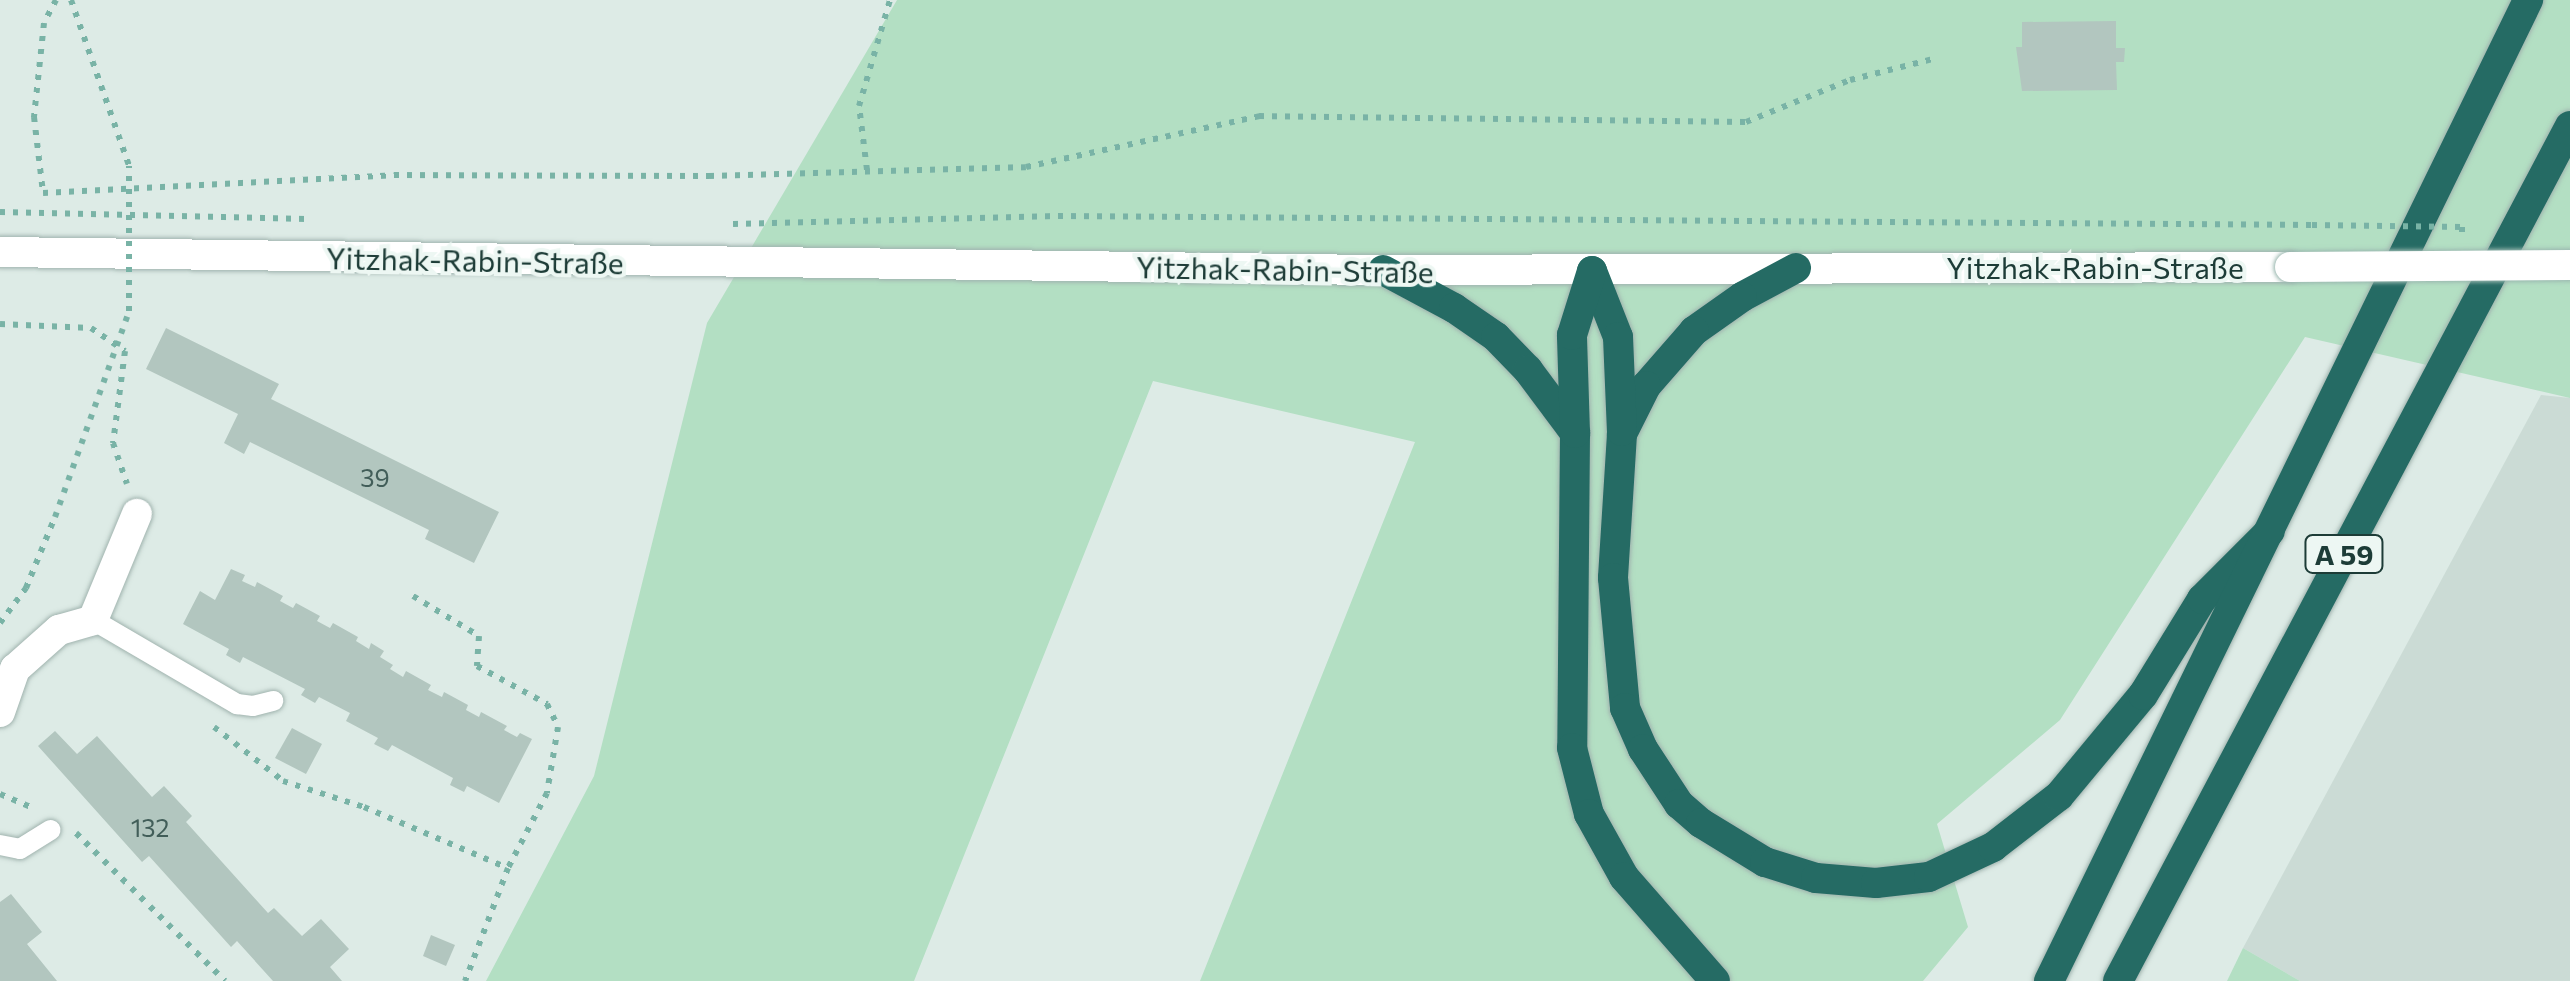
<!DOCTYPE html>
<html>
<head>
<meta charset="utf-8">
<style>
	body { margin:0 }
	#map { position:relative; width:2570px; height:981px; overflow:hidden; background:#ddebe6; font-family:Commissioner,sans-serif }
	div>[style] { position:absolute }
	.built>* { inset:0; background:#cbdbd5 }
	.green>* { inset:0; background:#b3dfc3 }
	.building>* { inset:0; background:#b2c6bf }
	.path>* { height:6px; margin-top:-3px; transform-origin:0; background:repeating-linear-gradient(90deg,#79b3a6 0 5px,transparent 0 13px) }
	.roads { filter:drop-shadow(0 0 2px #a0b3ae) drop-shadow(0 0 2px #a0b3ae) }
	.lane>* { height:20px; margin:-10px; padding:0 10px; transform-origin:10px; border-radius:10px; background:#fff }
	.street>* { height:30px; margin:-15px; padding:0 15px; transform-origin:15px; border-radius:15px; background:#fff }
	.secondary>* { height:30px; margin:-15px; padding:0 15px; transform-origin:15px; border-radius:15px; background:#fff }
	.highway>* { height:30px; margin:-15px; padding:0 15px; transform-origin:15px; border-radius:15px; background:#256b64 }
	.path-bridge>* { height:6px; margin-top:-3px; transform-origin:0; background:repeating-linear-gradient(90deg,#79b3a6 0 5px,transparent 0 13px) }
	.bridges { filter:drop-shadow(0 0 2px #9bb8b0) drop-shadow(0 0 2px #9bb8b0) }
	.secondary-bridge>* { height:30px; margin:-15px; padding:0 15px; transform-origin:15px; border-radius:15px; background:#fff }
	span { translate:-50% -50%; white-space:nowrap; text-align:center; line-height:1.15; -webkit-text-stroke:8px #edf7f3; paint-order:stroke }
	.number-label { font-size:25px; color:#425e59 }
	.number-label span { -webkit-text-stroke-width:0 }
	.shield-label span { padding:2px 8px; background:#edf7f3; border:2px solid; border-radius:8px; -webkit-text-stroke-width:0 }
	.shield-label { font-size:28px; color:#1d3c37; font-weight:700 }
	.street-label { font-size:30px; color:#1d3c37 }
</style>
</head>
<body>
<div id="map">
	<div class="built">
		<i style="clip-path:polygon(2541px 395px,2570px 398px,2570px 981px,2300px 981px,2243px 948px)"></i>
	</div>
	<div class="green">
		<i style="clip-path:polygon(897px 0,2570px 0,2570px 398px,2305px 337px,2060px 720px,1937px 824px,1968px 927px,1923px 981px,1200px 981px,1415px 442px,1153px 381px,914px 981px,486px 981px,594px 776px,707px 323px)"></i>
		<i style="clip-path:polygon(2243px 948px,2300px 981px,2227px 981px)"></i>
	</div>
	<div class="building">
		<i style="clip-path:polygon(2116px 21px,2116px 48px,2125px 48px,2124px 62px,2116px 62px,2117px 90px,2022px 91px,2016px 47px,2022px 47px,2022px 22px)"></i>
		<i style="clip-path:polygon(166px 328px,279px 384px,271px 399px,499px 512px,474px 563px,425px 539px,429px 530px,250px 442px,244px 454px,224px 443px,238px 414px,146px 369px)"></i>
		<i style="clip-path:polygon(231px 569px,245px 575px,242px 581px,255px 587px,257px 582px,283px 596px,280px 601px,293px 608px,296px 603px,320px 616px,317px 621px,330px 628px,333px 623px,358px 637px,356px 641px,369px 649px,371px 643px,384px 651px,380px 657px,393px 665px,390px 669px,403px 677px,406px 671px,431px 685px,428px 690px,442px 697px,444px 692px,468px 705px,466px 710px,479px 717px,481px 712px,507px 726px,504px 730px,517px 737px,520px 733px,532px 739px,499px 803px,467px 786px,464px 792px,450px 785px,453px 778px,392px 745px,388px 751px,374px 744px,378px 738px,346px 721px,350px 713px,319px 697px,315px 703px,301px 695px,305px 689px,243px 657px,240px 663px,226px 655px,229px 649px,183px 624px,200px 591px,215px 600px)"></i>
		<i style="clip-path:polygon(292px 728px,322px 744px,306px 774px,275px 758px)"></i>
		<i style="clip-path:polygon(55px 731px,77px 754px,97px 736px,152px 797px,164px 786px,192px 816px,186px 822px,268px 913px,274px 908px,302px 936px,321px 919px,349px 949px,330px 967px,342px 981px,273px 981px,237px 941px,231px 947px,149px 856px,142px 862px,38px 746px)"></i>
		<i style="clip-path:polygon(11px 894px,42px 932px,27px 944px,57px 981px,0 981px,0 902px)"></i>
		<i style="clip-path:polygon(431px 935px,455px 945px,446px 966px,423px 956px)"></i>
	</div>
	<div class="path">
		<i style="left:56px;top:0;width:26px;rotate:118deg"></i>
		<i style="left:44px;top:23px;width:95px;rotate:96.1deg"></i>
		<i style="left:34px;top:117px;width:77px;rotate:83.2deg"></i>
		<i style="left:43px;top:193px;width:351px;rotate:-2.9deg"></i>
		<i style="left:394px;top:175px;width:315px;rotate:0.2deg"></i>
		<i style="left:709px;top:176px;width:317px;rotate:-1.6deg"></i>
		<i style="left:1026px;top:167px;width:239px;rotate:-12.3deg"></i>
		<i style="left:1259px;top:116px;width:487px;rotate:0.7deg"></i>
		<i style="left:1746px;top:122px;width:112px;rotate:-22deg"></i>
		<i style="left:1850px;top:80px;width:90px;rotate:-14.2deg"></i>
		<i style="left:71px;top:0;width:176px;rotate:70.7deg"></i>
		<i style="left:867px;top:170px;width:64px;rotate:-97.1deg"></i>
		<i style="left:859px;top:106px;width:110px;rotate:-73.7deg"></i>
		<i style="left:0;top:212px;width:306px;rotate:1.3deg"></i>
		<i style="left:733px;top:224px;width:325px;rotate:-1.4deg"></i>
		<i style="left:1058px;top:216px;width:1254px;rotate:0.41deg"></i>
		<i style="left:0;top:324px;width:91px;rotate:2.5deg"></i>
		<i style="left:91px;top:328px;width:41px;rotate:34.1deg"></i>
		<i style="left:125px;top:351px;width:93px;rotate:97.4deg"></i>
		<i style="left:113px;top:443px;width:43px;rotate:71.1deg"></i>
		<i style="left:413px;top:596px;width:77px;rotate:31.2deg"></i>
		<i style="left:479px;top:636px;width:30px;rotate:94deg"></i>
		<i style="left:477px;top:666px;width:80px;rotate:28.5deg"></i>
		<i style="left:547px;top:704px;width:25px;rotate:64deg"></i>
		<i style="left:558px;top:727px;width:67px;rotate:99.5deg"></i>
		<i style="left:547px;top:793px;width:85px;rotate:117.5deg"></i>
		<i style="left:508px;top:868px;width:121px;rotate:110.8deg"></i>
		<i style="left:0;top:623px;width:44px;rotate:-53.4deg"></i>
		<i style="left:26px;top:588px;width:77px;rotate:-67.8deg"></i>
		<i style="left:214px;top:727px;width:88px;rotate:38deg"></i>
		<i style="left:283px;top:781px;width:85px;rotate:17.8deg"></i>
		<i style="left:364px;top:807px;width:156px;rotate:23deg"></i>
		<i style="left:0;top:794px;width:34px;rotate:23deg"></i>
		<i style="left:76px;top:833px;width:210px;rotate:44.8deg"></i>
	</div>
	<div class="roads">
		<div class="lane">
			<i style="left:93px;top:620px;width:167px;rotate:30.3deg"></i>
			<i style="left:237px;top:704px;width:16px;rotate:7deg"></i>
			<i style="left:253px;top:706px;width:21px;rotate:-14deg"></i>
			<i style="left:0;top:845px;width:20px;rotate:11deg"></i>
			<i style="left:20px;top:849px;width:36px;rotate:-32deg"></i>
		</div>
		<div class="street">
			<i style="left:0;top:712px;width:46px;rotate:-70.8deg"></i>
			<i style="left:15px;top:669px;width:59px;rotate:-41.6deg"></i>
			<i style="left:59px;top:630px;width:35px;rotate:-16deg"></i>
			<i style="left:93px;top:620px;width:115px;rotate:-67.5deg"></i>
		</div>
		<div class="secondary">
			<i style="left:0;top:252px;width:1383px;rotate:0.75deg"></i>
			<i style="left:1383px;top:270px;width:907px;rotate:-0.19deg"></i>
		</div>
		<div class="highway">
			<i style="left:1796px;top:268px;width:61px;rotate:151.8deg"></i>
			<i style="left:1742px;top:297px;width:59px;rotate:144.7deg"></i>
			<i style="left:1694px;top:331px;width:73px;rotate:131.1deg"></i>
			<i style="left:1646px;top:386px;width:54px;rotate:116.6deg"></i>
			<i style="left:1622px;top:434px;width:144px;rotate:93.6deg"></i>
			<i style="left:1613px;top:578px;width:131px;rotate:84.7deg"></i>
			<i style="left:1625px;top:708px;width:45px;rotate:66.3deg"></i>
			<i style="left:1643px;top:749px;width:66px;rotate:56.8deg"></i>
			<i style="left:1679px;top:804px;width:29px;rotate:41deg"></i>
			<i style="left:1701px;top:823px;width:75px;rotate:31.4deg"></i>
			<i style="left:1765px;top:862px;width:53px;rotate:17.4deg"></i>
			<i style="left:1816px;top:878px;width:60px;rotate:4.8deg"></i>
			<i style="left:1876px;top:883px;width:53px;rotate:-6.5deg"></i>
			<i style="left:1929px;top:877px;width:71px;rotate:-25.1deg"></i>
			<i style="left:1993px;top:847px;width:83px;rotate:-37.7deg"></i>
			<i style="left:2059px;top:796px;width:131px;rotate:-50.3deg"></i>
			<i style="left:2143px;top:695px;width:113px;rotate:-58.4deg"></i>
			<i style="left:2202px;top:599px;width:96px;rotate:-45deg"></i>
			<i style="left:1383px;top:270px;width:81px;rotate:28.2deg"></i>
			<i style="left:1454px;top:308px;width:51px;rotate:34.6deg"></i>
			<i style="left:1496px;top:337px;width:46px;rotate:45.9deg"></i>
			<i style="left:1528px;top:370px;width:79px;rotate:53.3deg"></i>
			<i style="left:1575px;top:433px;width:315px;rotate:90.5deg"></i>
			<i style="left:1572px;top:748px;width:68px;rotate:75.6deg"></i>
			<i style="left:1589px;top:814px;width:72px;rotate:60.9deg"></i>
			<i style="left:1624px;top:877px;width:138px;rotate:48.8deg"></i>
			<i style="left:1592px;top:271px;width:71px;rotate:68.5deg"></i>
			<i style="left:1618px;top:337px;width:94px;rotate:87.6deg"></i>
			<i style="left:1575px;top:433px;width:98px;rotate:-91.8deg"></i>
			<i style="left:1572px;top:335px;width:67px;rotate:-72.6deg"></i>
			<i style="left:2049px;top:981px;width:1092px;rotate:-63.97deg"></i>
			<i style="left:2118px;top:981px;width:967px;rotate:-62.14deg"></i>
		</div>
	</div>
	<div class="path-bridge">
		<i style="left:2312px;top:225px;width:150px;rotate:0.8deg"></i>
		<i style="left:2462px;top:227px;width:9px;rotate:90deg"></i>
		<i style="left:55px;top:517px;width:219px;rotate:-70.2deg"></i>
		<i style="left:129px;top:311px;width:145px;rotate:-90deg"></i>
	</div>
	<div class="bridges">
		<div class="secondary-bridge">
			<i style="left:2290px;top:267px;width:280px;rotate:-0.4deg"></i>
		</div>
	</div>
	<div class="number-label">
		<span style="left:375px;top:477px">39</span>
		<span style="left:150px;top:827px">132</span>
	</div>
	<div class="shield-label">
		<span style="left:2344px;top:554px">A 59</span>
	</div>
	<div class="street-label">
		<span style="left:475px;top:260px;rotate:1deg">Yitzhak-Rabin-Straße</span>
		<span style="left:2095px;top:267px">Yitzhak-Rabin-Straße</span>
		<span style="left:1285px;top:269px;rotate:1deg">Yitzhak-Rabin-Straße</span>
	</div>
</div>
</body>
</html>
